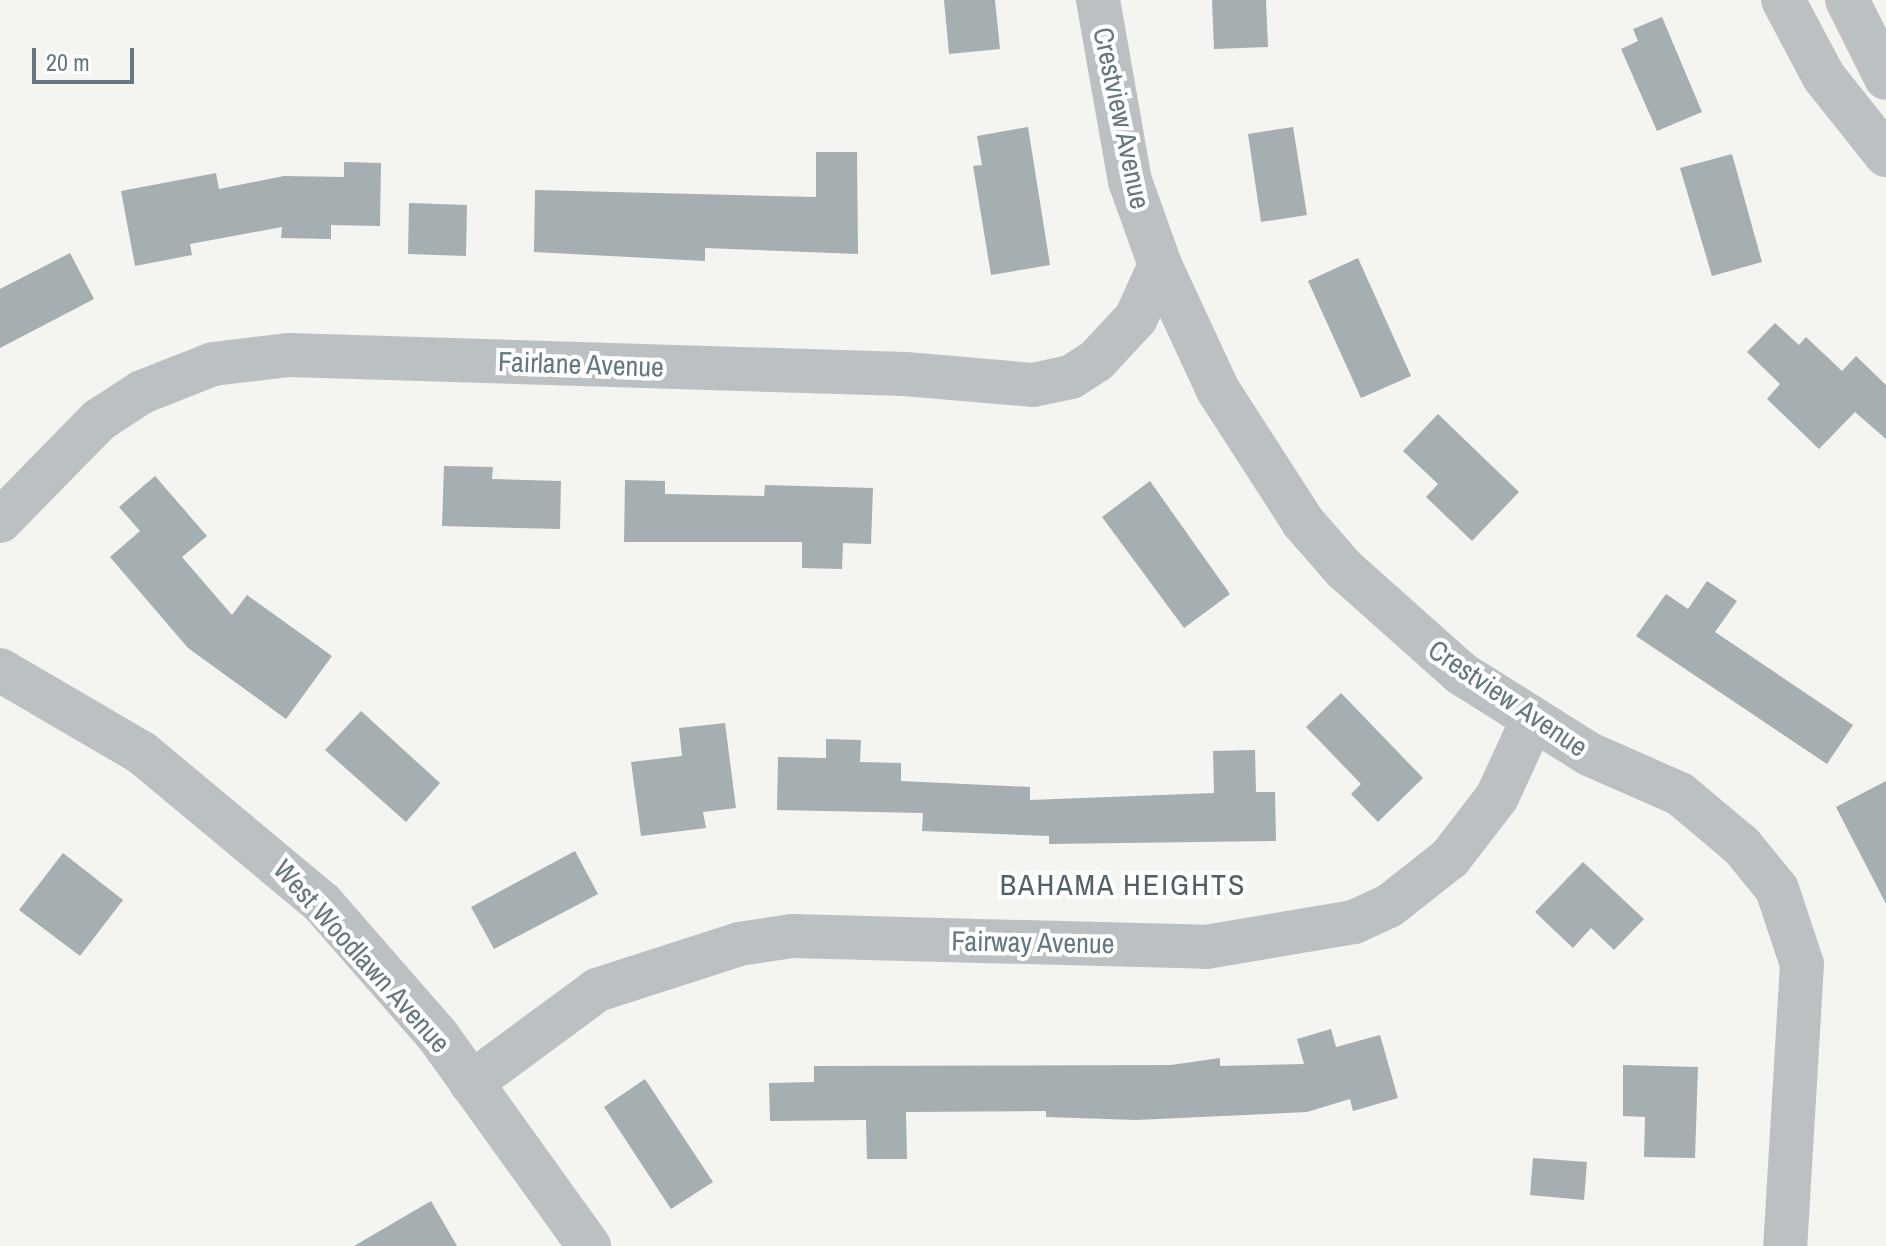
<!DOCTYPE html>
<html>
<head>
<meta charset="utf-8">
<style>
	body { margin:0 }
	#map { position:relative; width:1886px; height:1246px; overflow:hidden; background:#f4f4f1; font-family:"Archivo Narrow",sans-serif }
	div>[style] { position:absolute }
	.building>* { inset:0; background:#a5aeb1 }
	.minor>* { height:44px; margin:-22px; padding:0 22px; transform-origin:22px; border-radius:22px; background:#bbc1c3 }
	span { translate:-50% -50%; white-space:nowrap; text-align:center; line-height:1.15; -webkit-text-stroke:8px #fff; paint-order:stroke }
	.street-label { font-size:28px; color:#657880 }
	.neighbourhood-label { font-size:30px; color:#526066; letter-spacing:2px }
	.scale { position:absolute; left:32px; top:48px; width:102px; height:36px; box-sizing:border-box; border:4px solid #657880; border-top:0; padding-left:10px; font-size:24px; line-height:28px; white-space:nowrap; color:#657880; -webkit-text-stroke:6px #fff; paint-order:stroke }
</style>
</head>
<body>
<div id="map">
	<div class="building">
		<i style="clip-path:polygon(944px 0,995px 0,1000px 49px,949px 54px)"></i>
		<i style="clip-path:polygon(1212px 0,1266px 0,1268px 47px,1214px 49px)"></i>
		<i style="clip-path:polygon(1662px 17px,1702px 112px,1657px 131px,1621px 49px,1638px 41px,1633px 29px)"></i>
		<i style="clip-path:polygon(1028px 127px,1050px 265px,991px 275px,973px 166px,982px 165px,977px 136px)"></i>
		<i style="clip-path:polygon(1293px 127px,1307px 215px,1261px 222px,1248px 134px)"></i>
		<i style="clip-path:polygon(816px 152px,857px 152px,858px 254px,705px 248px,705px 261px,534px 252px,535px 190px,816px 197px)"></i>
		<i style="clip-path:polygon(1732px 154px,1762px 262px,1712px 276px,1680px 168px)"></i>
		<i style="clip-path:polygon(344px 162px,381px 163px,380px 226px,331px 225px,331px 239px,281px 238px,282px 227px,190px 244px,192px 255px,135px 266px,121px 191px,216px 173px,219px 189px,284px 176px,344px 177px)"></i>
		<i style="clip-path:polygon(409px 203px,467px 205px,466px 256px,408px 254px)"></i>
		<i style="clip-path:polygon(70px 253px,94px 299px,0 348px,0 289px)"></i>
		<i style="clip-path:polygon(1358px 258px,1411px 376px,1361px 398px,1308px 281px)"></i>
		<i style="clip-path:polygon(1775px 323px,1799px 345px,1806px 337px,1842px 371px,1856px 356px,1886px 385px,1886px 439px,1855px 412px,1819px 449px,1767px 399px,1780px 384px,1747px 352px)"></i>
		<i style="clip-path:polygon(1438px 414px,1519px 492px,1472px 541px,1426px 497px,1438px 484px,1403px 451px)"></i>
		<i style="clip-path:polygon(444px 466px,493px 467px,492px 479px,561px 481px,560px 529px,442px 526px)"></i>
		<i style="clip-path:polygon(155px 476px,207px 536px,182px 557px,232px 615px,247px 595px,332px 656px,286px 719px,188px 648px,110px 557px,140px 531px,119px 507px)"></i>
		<i style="clip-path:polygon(625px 480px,665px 481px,665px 494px,764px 496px,765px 485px,873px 488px,871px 544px,843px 543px,842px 569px,802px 568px,802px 542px,624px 542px)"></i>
		<i style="clip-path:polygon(1150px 481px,1230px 594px,1184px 628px,1102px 517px)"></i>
		<i style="clip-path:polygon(1707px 581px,1737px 601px,1715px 632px,1853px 725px,1827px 764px,1636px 636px,1666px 594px,1688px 609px)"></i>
		<i style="clip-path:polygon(1341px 693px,1423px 778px,1378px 822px,1351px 794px,1361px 784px,1306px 727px)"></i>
		<i style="clip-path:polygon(361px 711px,440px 783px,406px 822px,325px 750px)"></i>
		<i style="clip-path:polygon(725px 723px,736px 808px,703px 812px,706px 828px,641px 836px,631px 762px,682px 756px,679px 728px)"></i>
		<i style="clip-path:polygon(826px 739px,861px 740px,860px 762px,901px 763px,901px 781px,1030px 787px,1030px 800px,1214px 793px,1213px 751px,1255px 750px,1256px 792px,1275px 792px,1276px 841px,1049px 844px,1049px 836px,922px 831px,923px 813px,777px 810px,778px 757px,826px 758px)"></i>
		<i style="clip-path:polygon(1886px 781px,1886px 904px,1836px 807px)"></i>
		<i style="clip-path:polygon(575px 851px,598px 894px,494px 949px,471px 907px)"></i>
		<i style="clip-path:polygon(63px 853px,123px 900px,80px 956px,19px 910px)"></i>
		<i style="clip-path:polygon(1583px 862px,1644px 919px,1614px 950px,1591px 928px,1573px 948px,1535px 912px)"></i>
		<i style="clip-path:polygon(1331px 1029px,1336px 1047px,1380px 1035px,1398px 1098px,1353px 1111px,1350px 1099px,1307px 1112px,1136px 1120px,1046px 1117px,1046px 1111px,906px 1112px,907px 1159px,867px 1159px,866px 1120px,770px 1121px,769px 1083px,814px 1082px,814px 1066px,1171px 1065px,1220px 1058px,1220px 1066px,1304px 1064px,1297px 1039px)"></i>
		<i style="clip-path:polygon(1623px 1065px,1698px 1067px,1695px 1158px,1644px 1157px,1645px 1117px,1623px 1116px)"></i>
		<i style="clip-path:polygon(645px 1079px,713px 1182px,671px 1209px,604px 1107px)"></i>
		<i style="clip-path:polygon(1533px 1158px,1587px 1162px,1584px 1200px,1530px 1195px)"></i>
		<i style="clip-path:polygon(431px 1201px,457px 1246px,354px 1246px)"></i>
	</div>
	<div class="minor">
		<i style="left:1098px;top:0;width:184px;rotate:80deg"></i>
		<i style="left:1130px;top:181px;width:89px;rotate:70.3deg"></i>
		<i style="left:1160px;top:265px;width:138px;rotate:65.1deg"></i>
		<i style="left:1218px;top:390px;width:157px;rotate:57.2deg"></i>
		<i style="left:1303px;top:522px;width:62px;rotate:48.9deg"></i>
		<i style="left:1344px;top:569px;width:158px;rotate:41.7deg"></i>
		<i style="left:1462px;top:674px;width:150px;rotate:32.2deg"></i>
		<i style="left:1589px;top:754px;width:99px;rotate:23.7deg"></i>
		<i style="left:1680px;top:794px;width:81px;rotate:40deg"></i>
		<i style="left:1742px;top:846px;width:55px;rotate:50.9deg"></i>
		<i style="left:1777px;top:889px;width:79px;rotate:71.6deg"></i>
		<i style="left:1802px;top:964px;width:283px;rotate:93.4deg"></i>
		<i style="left:1783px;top:0;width:87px;rotate:62deg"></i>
		<i style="left:1824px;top:77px;width:100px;rotate:51.5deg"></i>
		<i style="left:1847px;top:0;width:87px;rotate:63.4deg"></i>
		<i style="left:0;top:521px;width:141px;rotate:-45.6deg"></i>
		<i style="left:99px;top:420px;width:51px;rotate:-33.1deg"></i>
		<i style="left:142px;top:392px;width:76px;rotate:-21.5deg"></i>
		<i style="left:213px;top:364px;width:77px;rotate:-6.8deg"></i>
		<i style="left:289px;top:355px;width:616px;rotate:1.77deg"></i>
		<i style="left:905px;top:374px;width:128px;rotate:4.9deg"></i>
		<i style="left:1033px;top:385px;width:39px;rotate:-12deg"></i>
		<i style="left:1071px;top:377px;width:30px;rotate:-33deg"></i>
		<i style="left:1096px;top:361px;width:59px;rotate:-47.1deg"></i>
		<i style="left:1136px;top:318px;width:58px;rotate:-65.6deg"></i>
		<i style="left:0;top:670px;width:164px;rotate:30.3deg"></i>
		<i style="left:142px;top:753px;width:234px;rotate:39.8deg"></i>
		<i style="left:322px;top:903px;width:176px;rotate:48.9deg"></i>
		<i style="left:438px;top:1036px;width:259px;rotate:54.3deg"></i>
		<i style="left:471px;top:1083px;width:157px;rotate:-36.4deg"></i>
		<i style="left:597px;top:990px;width:149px;rotate:-17.9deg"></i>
		<i style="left:739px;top:944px;width:54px;rotate:-8.6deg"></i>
		<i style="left:792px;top:936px;width:414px;rotate:1.5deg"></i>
		<i style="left:1206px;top:947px;width:150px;rotate:-9.6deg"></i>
		<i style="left:1354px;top:922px;width:38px;rotate:-25deg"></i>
		<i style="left:1389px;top:906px;width:78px;rotate:-38.2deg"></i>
		<i style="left:1450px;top:858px;width:77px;rotate:-52.4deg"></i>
		<i style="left:1497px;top:797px;width:84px;rotate:-65.3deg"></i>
	</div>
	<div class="street-label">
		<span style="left:1122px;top:118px;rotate:78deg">Crestview Avenue</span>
		<span style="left:581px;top:364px;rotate:2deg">Fairlane Avenue</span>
		<span style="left:1508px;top:698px;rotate:34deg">Crestview Avenue</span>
		<span style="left:1033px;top:942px;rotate:1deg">Fairway Avenue</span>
		<span style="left:362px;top:956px;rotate:48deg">West Woodlawn Avenue</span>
	</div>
	<div class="neighbourhood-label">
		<span style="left:1123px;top:884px">BAHAMA HEIGHTS</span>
	</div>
	<div class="scale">20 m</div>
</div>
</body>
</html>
